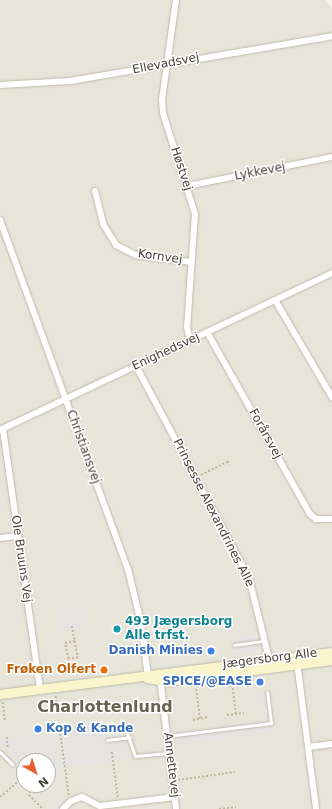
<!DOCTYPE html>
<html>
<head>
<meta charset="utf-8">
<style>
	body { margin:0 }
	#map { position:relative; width:332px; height:809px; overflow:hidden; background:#f4f2ea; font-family:"DejaVu Sans",sans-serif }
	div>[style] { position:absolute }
	.residential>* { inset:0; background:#e7e4d9 }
	.parking>* { inset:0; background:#e6e4e1 }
	.path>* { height:1.5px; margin-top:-0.75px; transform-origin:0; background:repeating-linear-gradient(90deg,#bfb89f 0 2px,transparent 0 4px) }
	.roads { filter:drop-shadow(0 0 1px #bfbbad) drop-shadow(0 0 1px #bfbbad) }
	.lane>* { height:3px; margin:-1.5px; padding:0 1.5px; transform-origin:1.5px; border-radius:1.5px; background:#fff }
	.street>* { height:6px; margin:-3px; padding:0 3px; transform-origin:3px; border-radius:3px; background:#fff }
	.secondary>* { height:9px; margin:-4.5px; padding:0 4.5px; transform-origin:4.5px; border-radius:4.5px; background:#fbf5cd }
	.dots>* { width:11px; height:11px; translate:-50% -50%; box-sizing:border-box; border:2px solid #fff; border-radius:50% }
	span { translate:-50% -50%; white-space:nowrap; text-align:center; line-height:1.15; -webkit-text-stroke:3px #fff; paint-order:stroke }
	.street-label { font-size:12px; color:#474339 }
	.culture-label { font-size:12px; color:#0d838f; font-weight:700 }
	.left { translate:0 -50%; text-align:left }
	.shop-label { font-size:12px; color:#366cbe; font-weight:700 }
	.right { translate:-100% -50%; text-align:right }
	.food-label { font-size:12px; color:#c56008; font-weight:700 }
	.district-label { font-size:16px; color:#696251; font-weight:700 }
	.north { position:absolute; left:16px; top:753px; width:40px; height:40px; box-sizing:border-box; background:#fff; border:1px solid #b5b4b0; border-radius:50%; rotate:141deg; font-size:11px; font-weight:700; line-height:16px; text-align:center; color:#474339 }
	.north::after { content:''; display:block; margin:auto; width:14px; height:18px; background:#e95f2b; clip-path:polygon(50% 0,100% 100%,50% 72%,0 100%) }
</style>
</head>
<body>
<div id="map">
	<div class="residential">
		<i style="clip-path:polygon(evenodd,0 0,326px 0,332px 9px,332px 809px,0 809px,0 0,24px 761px,48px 761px,48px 785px,24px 785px,24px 761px)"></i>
	</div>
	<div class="parking">
		<i style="clip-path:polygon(82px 606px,85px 628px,60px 632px,57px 609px)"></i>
		<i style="clip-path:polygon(256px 635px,260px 650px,234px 654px,232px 637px)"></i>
		<i style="clip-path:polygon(271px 692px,275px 731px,179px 745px,177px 733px,261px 722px,258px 694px)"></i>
		<i style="clip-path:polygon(106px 727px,107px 743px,126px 741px,128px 759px,48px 769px,48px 761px,24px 761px,24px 772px,13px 773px,16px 755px,11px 756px,10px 751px,0 745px,0 740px)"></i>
		<i style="clip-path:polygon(64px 795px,77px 809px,50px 809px)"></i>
	</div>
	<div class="path">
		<i style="left:201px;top:475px;width:30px;rotate:-27deg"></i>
		<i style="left:228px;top:461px;width:4px;rotate:63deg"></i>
		<i style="left:72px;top:626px;width:15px;rotate:79deg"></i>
		<i style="left:75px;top:641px;width:17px;rotate:80deg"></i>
		<i style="left:78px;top:658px;width:10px;rotate:174deg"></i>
		<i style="left:68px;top:659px;width:16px;rotate:-101deg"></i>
		<i style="left:65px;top:643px;width:10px;rotate:-11deg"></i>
		<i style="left:232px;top:680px;width:34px;rotate:83deg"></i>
		<i style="left:196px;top:685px;width:34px;rotate:83deg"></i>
		<i style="left:56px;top:696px;width:19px;rotate:84deg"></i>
		<i style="left:3px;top:702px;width:20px;rotate:84deg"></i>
		<i style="left:227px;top:715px;width:17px;rotate:-7deg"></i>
		<i style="left:193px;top:720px;width:16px;rotate:-11deg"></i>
		<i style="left:60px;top:730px;width:67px;rotate:82.2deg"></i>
		<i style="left:7px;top:737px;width:11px;rotate:85deg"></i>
		<i style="left:112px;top:752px;width:46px;rotate:82.6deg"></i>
		<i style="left:178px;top:780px;width:57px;rotate:-8.1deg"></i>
		<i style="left:31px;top:785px;width:4px;rotate:56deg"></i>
		<i style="left:33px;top:788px;width:8px;rotate:120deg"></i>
		<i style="left:29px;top:795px;width:20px;rotate:45deg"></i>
		<i style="left:0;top:797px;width:32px;rotate:-41deg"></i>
		<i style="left:219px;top:809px;width:17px;rotate:-7deg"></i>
	</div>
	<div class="roads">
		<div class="lane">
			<i style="left:234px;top:645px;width:30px;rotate:-8deg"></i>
			<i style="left:127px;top:733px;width:24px;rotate:71deg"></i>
			<i style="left:135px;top:756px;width:34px;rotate:-5deg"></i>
			<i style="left:167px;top:736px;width:105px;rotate:-7.1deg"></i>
			<i style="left:271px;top:723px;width:31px;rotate:-97deg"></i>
			<i style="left:107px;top:740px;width:23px;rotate:-7deg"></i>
			<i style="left:0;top:752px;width:18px;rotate:45deg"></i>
		</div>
		<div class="street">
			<i style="left:176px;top:0;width:100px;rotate:98deg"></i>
			<i style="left:162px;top:99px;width:14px;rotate:86deg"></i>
			<i style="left:163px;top:113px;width:106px;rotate:72.4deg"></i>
			<i style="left:195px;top:214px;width:113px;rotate:94deg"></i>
			<i style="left:187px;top:327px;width:13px;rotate:77deg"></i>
			<i style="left:0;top:85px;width:70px;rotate:-3.3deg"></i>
			<i style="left:70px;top:81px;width:266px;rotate:-9.7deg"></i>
			<i style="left:187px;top:186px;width:148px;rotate:-11.3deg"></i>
			<i style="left:95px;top:191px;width:34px;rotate:76deg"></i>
			<i style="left:103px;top:224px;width:25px;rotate:58deg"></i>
			<i style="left:116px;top:245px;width:22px;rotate:27deg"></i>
			<i style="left:136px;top:255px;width:56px;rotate:7.1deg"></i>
			<i style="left:0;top:220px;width:372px;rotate:69.9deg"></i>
			<i style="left:128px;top:569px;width:56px;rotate:76.5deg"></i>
			<i style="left:141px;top:623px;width:54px;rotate:82.6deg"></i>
			<i style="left:275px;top:300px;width:113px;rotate:59.6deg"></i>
			<i style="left:207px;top:332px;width:209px;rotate:60.5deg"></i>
			<i style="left:310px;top:514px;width:8px;rotate:40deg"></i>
			<i style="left:316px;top:519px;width:16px"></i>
			<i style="left:136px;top:366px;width:240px;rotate:61.9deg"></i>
			<i style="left:249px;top:578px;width:88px;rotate:76.1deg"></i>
			<i style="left:3px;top:429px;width:263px;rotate:81.9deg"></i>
			<i style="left:0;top:430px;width:367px;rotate:-25.3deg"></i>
			<i style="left:0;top:538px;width:18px;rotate:-6deg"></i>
			<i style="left:297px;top:662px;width:148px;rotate:82.6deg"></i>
			<i style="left:160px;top:678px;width:132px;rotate:83deg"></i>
			<i style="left:308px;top:747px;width:24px;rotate:-7deg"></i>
			<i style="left:63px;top:809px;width:11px;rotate:-45deg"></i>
			<i style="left:71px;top:801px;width:12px;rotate:-20deg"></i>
			<i style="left:82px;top:797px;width:20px;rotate:27deg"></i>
			<i style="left:100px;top:806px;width:75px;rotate:-6.9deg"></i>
		</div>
		<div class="secondary">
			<i style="left:147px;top:678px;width:19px;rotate:9deg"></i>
			<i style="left:166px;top:681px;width:167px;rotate:-7.2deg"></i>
			<i style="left:0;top:694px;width:335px;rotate:-7.2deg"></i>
		</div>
	</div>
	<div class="dots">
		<i style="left:117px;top:629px;background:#0f9aa8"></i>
		<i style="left:211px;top:651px;background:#3f7fe0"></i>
		<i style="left:104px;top:670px;background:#e8710a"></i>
		<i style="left:260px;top:682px;background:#3f7fe0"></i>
		<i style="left:38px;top:729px;background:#3f7fe0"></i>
	</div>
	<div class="street-label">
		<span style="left:166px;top:64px;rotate:-11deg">Ellevadsvej</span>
		<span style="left:181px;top:169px;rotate:72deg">Høstvej</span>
		<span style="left:260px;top:172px;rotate:-11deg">Lykkevej</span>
		<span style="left:160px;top:257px;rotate:8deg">Kornvej</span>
		<span style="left:166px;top:352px;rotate:-25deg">Enighedsvej</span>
		<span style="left:265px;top:434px;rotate:61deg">Forårsvej</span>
		<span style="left:83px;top:447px;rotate:70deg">Christiansvej</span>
		<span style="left:213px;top:513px;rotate:63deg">Prinsesse Alexandrines Alle</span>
		<span style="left:21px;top:559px;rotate:82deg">Ole Bruuns Vej</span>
		<span style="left:270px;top:659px;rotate:-7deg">Jægersborg Alle</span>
		<span style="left:171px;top:765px;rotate:83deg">Annettevej</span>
	</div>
	<div class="culture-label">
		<span class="left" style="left:125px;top:629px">493 Jægersborg<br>Alle trfst.</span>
	</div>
	<div class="shop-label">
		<span class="right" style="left:203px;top:651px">Danish Minies</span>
		<span class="right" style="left:252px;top:682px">SPICE/@EASE</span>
		<span class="left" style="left:46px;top:729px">Kop &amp; Kande</span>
	</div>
	<div class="food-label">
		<span class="right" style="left:96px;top:670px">Frøken Olfert</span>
	</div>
	<div class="district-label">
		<span style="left:105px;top:707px">Charlottenlund</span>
	</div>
	<div class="north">N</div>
</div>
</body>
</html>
